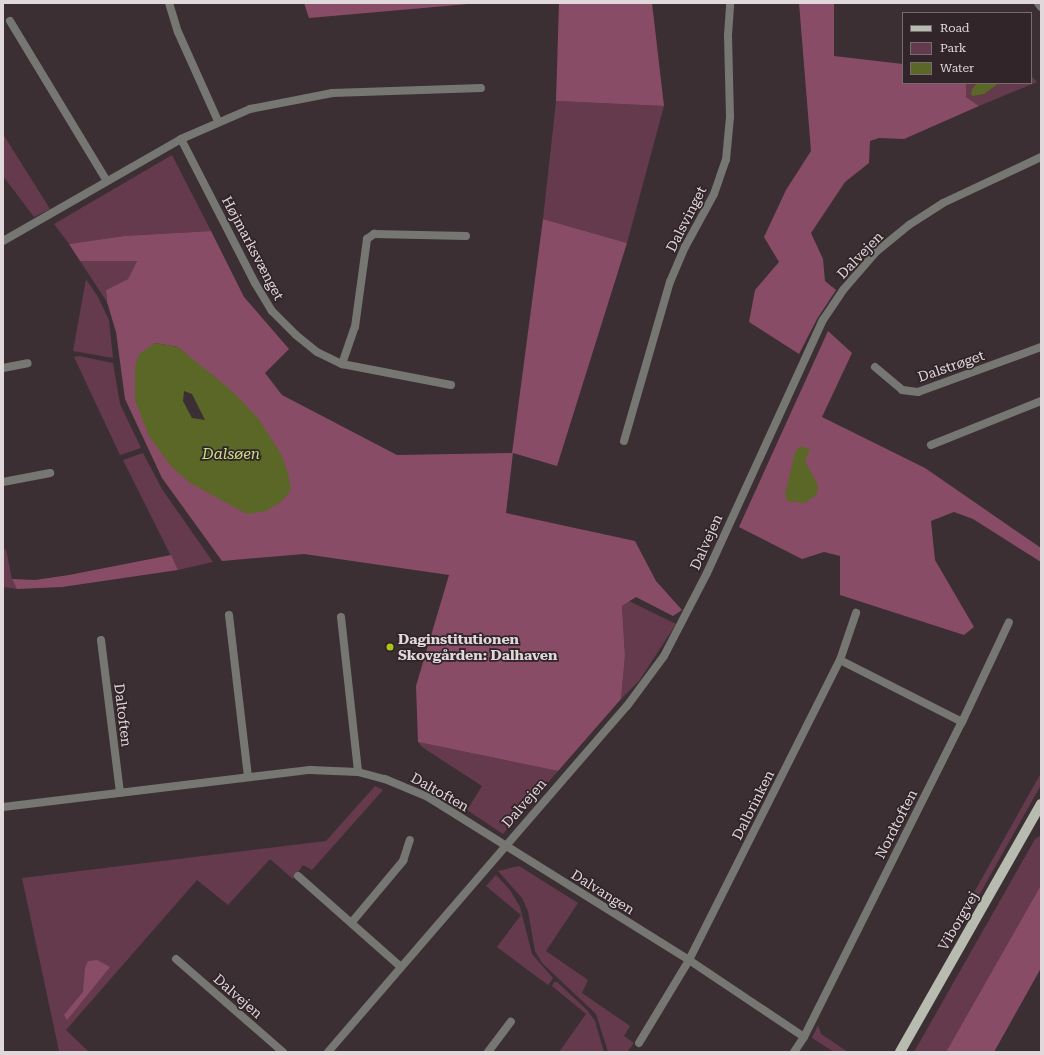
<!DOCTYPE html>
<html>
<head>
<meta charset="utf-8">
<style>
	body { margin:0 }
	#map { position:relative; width:1044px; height:1055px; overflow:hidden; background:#3b2f33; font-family:"Roboto Serif",serif }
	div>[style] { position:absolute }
	.green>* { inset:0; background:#653a4d }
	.forest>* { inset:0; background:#894c66 }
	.water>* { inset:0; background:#5a6727 }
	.street>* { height:8px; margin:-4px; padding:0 4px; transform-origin:4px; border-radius:4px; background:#767772 }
	.primary>* { height:10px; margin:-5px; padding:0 5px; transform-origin:5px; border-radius:5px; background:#b8bcb0 }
	.dots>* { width:11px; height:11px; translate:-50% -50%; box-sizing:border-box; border:2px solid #312529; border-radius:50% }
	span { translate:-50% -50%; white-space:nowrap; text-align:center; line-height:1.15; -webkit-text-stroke:3.5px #312529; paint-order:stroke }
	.street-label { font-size:14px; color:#e0d8db }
	.poi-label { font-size:14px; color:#e0d8db; font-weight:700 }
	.left { translate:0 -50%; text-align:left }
	.water-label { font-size:15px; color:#cce185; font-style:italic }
	.frame { position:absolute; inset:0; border:4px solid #e0d8db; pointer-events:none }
	.legend { position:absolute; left:902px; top:12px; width:130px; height:72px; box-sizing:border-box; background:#312529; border:1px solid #776d70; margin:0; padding:5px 7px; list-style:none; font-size:12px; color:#e0d8db }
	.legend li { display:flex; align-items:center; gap:8px; height:20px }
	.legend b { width:20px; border:1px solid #776d70 }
</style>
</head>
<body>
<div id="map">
	<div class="green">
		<i style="clip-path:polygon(1031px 76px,1037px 82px,979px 106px,966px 97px,966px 83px,1031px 83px)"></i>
		<i style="clip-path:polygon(556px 101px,664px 106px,627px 243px,543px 219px)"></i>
		<i style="clip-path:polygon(3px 134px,50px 209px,34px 217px,3px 176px)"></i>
		<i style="clip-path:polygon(172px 155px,211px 231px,124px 236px,69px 244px,54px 224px)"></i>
		<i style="clip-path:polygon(80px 261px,137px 261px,128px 279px,106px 290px,107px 302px)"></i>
		<i style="clip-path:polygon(86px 279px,98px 297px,109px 320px,113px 358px,73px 351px)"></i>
		<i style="clip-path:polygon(79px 356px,113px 363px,120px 404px,141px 448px,120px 455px,74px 357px)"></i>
		<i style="clip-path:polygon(143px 453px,162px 489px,213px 562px,178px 570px,123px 460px)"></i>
		<i style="clip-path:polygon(6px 549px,12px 579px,17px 589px,3px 587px,3px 550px)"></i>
		<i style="clip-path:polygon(629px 601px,676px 624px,639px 681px,621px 699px,625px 656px,622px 606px)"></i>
		<i style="clip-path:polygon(418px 742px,558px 771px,503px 834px,467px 810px,482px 786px,422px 747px)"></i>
		<i style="clip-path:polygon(1041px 773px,1041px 785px,959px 931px,954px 928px)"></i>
		<i style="clip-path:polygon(375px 786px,383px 790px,312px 870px,303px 865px,293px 879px,270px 859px,228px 905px,197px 880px,66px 1030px,89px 1052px,57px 1052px,59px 1051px,22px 878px,326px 841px)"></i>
		<i style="clip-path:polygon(1040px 836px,1041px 885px,946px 1052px,914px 1052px,1035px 839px)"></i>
		<i style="clip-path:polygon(519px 866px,578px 903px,546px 951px,588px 980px,582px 993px,630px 1026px,624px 1036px,634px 1043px,627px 1052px,608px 1052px,596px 1014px,542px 963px,535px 951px,528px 911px,522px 898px,498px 871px)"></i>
		<i style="clip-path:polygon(496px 875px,510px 890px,520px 907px,532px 954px,553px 978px,548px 985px,497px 947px,521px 915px,486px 886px)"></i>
		<i style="clip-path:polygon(554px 982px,557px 982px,587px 1010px,595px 1021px,604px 1052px,559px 1052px,586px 1014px,552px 986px)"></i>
		<i style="clip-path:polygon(818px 1025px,821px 1034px,848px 1052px,834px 1052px,812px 1038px)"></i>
	</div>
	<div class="forest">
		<i style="clip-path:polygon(304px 3px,480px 3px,309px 18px)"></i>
		<i style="clip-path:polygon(559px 3px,652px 3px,664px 106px,556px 101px)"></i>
		<i style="clip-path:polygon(799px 3px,834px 3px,834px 56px,903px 64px,903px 83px,966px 83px,966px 97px,979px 106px,904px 139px,879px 138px,870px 141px,869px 163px,845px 182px,811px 233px,823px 259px,825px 281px,836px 290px,817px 319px,799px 354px,749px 322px,755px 290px,779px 262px,764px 237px,786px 190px,811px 151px)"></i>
		<i style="clip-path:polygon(evenodd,543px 219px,627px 243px,557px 466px,513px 453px,506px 513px,635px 541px,656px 581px,682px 610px,673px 616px,636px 597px,622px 606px,625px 656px,621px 699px,558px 771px,418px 742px,416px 686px,449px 575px,304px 554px,222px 561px,162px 478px,125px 399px,116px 332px,107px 302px,106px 290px,128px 279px,137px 261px,80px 261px,69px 244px,124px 236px,211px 231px,244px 297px,289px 349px,265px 373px,282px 395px,397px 455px,512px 453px,543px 219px,154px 343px,178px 347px,203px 369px,247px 514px,231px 503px,154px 343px)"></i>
		<i style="clip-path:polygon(828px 331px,852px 353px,822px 417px,925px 468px,1041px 548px,1041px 562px,973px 519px,954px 512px,931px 521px,935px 560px,974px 627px,964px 635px,840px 595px,840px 556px,824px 552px,802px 559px,739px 527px)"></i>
		<i style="clip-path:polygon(171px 555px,178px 570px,62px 587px,17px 589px,12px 579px,35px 580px,69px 575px)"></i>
		<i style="clip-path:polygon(1041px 885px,1041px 968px,994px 1052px,946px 1052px)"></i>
		<i style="clip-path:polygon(97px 960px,110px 967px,67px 1020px,64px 1015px,83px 992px,85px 968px,88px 961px)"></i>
	</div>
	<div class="water">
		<i style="clip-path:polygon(977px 83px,999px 83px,984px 94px,973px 96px,971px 94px,972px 89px)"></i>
		<i style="clip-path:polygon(evenodd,155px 343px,178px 347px,232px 391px,258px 418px,281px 454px,288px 473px,291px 490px,281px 502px,266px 511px,247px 514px,190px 483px,170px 465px,149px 436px,135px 400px,135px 367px,139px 354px,155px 343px,184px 391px,192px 394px,205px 420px,192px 418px,183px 401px,184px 391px)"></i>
		<i style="clip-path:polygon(800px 446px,810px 449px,805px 461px,818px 485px,817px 494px,805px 503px,787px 501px,785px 494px,795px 452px)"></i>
	</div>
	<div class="street">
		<i style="left:169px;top:3px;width:30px;rotate:73deg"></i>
		<i style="left:178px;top:32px;width:98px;rotate:65.8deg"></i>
		<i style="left:1038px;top:3px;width:5px;rotate:53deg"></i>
		<i style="left:10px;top:21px;width:187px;rotate:58.8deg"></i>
		<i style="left:181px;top:139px;width:162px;rotate:62.8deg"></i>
		<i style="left:255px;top:283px;width:33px;rotate:59deg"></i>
		<i style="left:272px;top:311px;width:34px;rotate:45deg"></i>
		<i style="left:296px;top:335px;width:27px;rotate:39deg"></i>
		<i style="left:317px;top:352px;width:28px;rotate:26deg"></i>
		<i style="left:342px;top:364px;width:111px;rotate:10.9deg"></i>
		<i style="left:3px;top:241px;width:205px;rotate:-29.8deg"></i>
		<i style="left:181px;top:139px;width:75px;rotate:-23.5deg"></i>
		<i style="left:250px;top:109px;width:84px;rotate:-11deg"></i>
		<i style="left:332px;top:93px;width:149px;rotate:-1.9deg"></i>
		<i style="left:342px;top:364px;width:39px;rotate:-71deg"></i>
		<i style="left:355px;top:327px;width:89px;rotate:-82.2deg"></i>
		<i style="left:367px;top:239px;width:9px;rotate:-36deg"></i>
		<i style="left:374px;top:234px;width:92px;rotate:1.2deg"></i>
		<i style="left:875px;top:367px;width:35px;rotate:40deg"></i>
		<i style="left:902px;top:390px;width:16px;rotate:7deg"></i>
		<i style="left:918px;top:392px;width:131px;rotate:-20.1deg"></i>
		<i style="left:3px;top:368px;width:25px;rotate:-11deg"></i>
		<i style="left:624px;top:441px;width:166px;rotate:-73.9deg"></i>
		<i style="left:670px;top:282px;width:38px;rotate:-67deg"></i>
		<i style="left:685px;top:247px;width:60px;rotate:-61.3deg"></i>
		<i style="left:714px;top:194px;width:36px;rotate:-71deg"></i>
		<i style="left:726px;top:160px;width:43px;rotate:-84.7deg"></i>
		<i style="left:730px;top:117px;width:82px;rotate:-91.4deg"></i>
		<i style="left:728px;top:35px;width:32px;rotate:-86deg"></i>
		<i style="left:931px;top:445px;width:118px;rotate:-21.8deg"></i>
		<i style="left:3px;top:482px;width:48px;rotate:-10.8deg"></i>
		<i style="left:229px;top:615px;width:163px;rotate:83.3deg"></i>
		<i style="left:341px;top:617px;width:156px;rotate:83.7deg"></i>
		<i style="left:101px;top:640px;width:154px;rotate:82.9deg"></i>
		<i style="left:840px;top:660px;width:137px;rotate:26.9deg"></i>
		<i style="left:3px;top:807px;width:309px;rotate:-6.9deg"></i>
		<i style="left:310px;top:770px;width:48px;rotate:2.4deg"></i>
		<i style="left:358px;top:772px;width:28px;rotate:15deg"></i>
		<i style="left:385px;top:779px;width:47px;rotate:22.7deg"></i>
		<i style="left:428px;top:797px;width:308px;rotate:32deg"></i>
		<i style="left:689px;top:960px;width:138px;rotate:33.8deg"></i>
		<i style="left:298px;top:876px;width:137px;rotate:41.5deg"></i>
		<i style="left:352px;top:922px;width:80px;rotate:-50.1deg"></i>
		<i style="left:403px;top:861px;width:22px;rotate:-72deg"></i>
		<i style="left:176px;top:959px;width:142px;rotate:41deg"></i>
		<i style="left:639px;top:1043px;width:97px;rotate:-58.9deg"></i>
		<i style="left:689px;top:960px;width:336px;rotate:-63.3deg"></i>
		<i style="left:840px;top:660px;width:50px;rotate:-71.2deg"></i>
		<i style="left:328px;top:1052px;width:457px;rotate:-49.2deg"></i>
		<i style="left:627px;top:706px;width:62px;rotate:-53.5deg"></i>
		<i style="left:664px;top:656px;width:93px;rotate:-62.6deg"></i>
		<i style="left:707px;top:573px;width:278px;rotate:-65.4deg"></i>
		<i style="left:823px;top:320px;width:37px;rotate:-56deg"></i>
		<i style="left:844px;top:289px;width:49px;rotate:-49.1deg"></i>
		<i style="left:876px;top:252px;width:43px;rotate:-39.3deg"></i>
		<i style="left:909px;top:225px;width:40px;rotate:-32.9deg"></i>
		<i style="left:943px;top:203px;width:108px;rotate:-25.1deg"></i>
		<i style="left:488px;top:1052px;width:38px;rotate:-53deg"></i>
		<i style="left:794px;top:1052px;width:18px;rotate:-56deg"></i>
		<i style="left:804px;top:1037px;width:352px;rotate:-63.4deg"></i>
		<i style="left:962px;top:722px;width:110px;rotate:-64.8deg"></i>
	</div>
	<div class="primary">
		<i style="left:900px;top:1052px;width:285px;rotate:-60.4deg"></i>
	</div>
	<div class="dots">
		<i style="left:390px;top:647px;background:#aac717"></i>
	</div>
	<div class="street-label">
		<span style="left:686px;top:219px;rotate:-63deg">Dalsvinget</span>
		<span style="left:253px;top:248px;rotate:62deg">Højmarksvænget</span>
		<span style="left:860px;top:255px;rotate:-46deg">Dalvejen</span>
		<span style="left:951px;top:366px;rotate:-19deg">Dalstrøget</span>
		<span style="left:706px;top:542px;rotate:-66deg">Dalvejen</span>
		<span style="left:123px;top:715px;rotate:83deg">Daltoften</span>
		<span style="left:440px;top:792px;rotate:29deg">Daltoften</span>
		<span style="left:524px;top:803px;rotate:-49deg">Dalvejen</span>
		<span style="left:753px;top:805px;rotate:-63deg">Dalbrinken</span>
		<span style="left:896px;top:824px;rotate:-63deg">Nordtoften</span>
		<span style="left:603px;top:892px;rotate:32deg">Dalvangen</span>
		<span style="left:958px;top:921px;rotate:-60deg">Viborgvej</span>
		<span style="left:238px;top:996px;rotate:41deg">Dalvejen</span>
	</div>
	<div class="poi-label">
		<span class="left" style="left:398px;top:647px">Daginstitutionen<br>Skovgården: Dalhaven</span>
	</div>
	<div class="water-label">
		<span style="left:231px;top:455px">Dalsøen</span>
	</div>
	<div class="frame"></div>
	<ul class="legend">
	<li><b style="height:5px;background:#b8bcb0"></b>Road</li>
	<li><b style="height:11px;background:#653a4d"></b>Park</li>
	<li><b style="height:11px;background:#5a6727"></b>Water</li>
	</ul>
</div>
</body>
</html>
